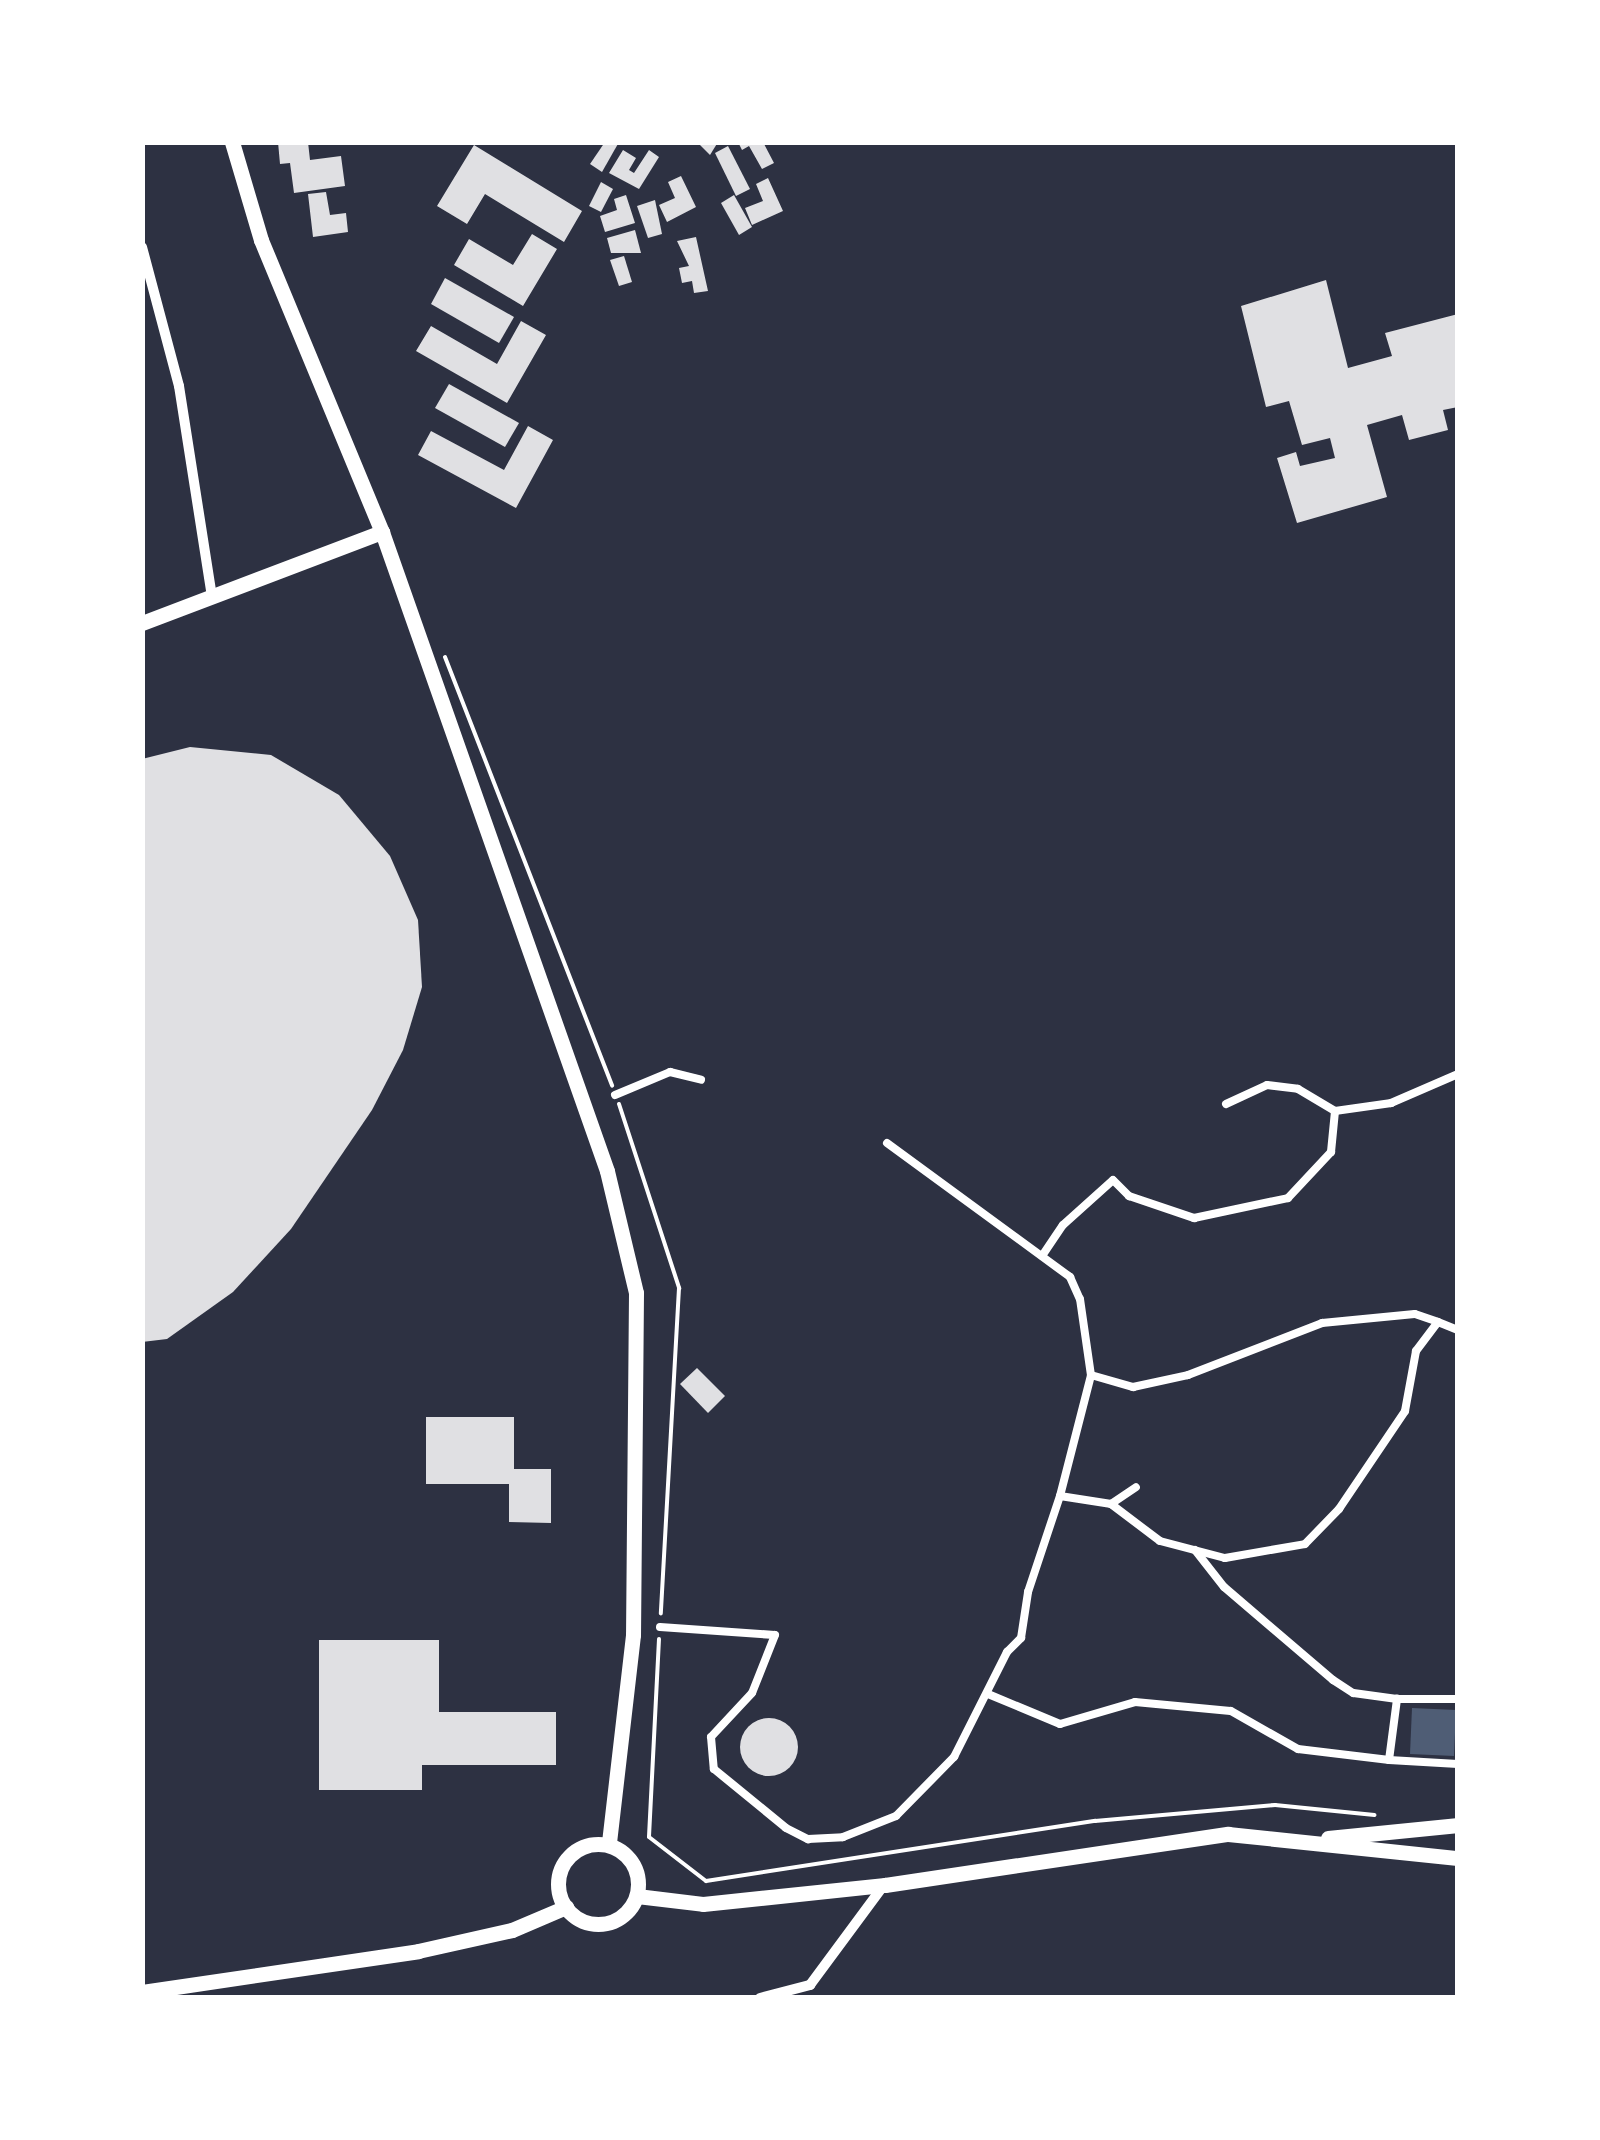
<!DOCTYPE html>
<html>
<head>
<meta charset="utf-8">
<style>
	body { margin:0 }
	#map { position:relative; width:1600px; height:2140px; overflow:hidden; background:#2d3142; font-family:Montserrat,sans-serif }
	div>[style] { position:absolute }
	.water>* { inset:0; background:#4f5d75 }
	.building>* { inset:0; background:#e0e0e3 }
	.round { border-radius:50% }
	.path>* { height:4px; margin:-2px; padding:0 2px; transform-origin:2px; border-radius:2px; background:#fff }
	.pedestrian>* { height:8px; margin:-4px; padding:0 4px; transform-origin:4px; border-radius:4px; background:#fff }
	.minor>* { height:10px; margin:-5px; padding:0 5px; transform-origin:5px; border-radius:5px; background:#fff }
	.secondary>* { height:15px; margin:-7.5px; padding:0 7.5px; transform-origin:7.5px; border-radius:7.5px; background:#fff }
	.primary>* { height:15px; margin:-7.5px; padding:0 7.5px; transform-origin:7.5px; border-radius:7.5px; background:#fff }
	.primary>.ring { margin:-7.5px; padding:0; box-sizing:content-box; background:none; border:15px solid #fff; border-radius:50% }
	span { translate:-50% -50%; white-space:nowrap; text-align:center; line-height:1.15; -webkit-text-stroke:10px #fff; paint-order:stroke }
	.frame { position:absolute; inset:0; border:145px solid #fff; pointer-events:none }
</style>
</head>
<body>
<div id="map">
	<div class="water">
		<i style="clip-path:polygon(1412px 1708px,1456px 1710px,1454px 1756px,1410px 1754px)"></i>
	</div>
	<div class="building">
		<i style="clip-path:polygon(278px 142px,308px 142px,310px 160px,341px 156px,345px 186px,294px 193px,290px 163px,280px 164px)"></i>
		<i style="clip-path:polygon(605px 142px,619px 142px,602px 172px,590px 164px)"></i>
		<i style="clip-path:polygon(697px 142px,718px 142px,710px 155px)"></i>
		<i style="clip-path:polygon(738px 142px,763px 142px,774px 163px,762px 169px,749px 146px,742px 150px)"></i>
		<i style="clip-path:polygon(474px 145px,582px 211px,564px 242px,485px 194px,467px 224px,437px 206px)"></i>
		<i style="clip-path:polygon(728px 146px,750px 189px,736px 196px,715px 153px)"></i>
		<i style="clip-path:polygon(623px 150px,636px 158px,629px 170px,634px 173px,649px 150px,659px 157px,639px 189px,609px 173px)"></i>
		<i style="clip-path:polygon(681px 176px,696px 207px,667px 222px,659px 205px,675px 198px,668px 182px)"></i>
		<i style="clip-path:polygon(768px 178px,783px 211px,752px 225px,745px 208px,763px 201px,756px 184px)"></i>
		<i style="clip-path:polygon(601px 182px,613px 189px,601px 212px,589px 206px)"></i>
		<i style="clip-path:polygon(326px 192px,330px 215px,346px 213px,348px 232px,313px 237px,308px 194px)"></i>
		<i style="clip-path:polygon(626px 195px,635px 223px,605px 232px,600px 216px,617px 210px,614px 199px)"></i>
		<i style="clip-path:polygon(734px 195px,752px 227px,739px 235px,721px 203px)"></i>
		<i style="clip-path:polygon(655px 200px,662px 234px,648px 238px,637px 206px)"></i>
		<i style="clip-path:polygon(635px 230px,641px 253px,611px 253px,607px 238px)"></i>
		<i style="clip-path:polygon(532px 234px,557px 249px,523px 306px,454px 265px,469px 239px,513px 265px)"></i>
		<i style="clip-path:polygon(696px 237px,708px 291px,694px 293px,692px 281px,682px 283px,679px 268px,689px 266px,677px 241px)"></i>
		<i style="clip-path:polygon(624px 256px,632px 282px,619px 286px,610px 260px)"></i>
		<i style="clip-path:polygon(445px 278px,514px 317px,499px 343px,431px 304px)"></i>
		<i style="clip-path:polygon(1326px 280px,1348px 368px,1392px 356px,1385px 333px,1458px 314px,1458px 407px,1443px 410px,1448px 430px,1409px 440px,1402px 415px,1367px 425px,1387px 497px,1297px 523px,1277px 458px,1296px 452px,1300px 466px,1335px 458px,1330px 438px,1302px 445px,1289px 401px,1266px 407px,1241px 306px)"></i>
		<i style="clip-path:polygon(521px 321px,546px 335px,507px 403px,416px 351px,431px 326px,497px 364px)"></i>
		<i style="clip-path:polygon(449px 384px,519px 423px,505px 447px,435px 408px)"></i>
		<i style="clip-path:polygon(528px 426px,553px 440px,516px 508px,418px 455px,431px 431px,504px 470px)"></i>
		<i style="clip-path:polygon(190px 747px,271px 755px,339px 795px,390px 856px,418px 920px,422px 987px,403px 1050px,372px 1110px,291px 1229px,233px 1292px,167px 1339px,142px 1342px,142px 759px)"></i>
		<i style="clip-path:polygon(697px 1368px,725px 1396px,708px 1413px,680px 1384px)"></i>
		<i style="clip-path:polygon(426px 1417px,514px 1417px,514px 1469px,551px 1469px,551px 1523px,509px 1522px,509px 1484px,426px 1484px)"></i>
		<i style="clip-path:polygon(319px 1640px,439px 1640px,439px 1712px,556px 1712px,556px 1765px,422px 1765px,422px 1790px,319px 1790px)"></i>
		<i class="round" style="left:740px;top:1718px;width:58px;height:58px"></i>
	</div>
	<div class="path">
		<i style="left:445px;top:657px;width:460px;rotate:68.7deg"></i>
		<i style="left:619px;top:1104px;width:194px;rotate:71.9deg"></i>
		<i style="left:679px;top:1288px;width:326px;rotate:93.2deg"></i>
		<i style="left:659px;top:1639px;width:198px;rotate:92.9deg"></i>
		<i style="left:649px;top:1837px;width:72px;rotate:37.7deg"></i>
		<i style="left:706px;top:1881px;width:394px;rotate:-8.8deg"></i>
		<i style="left:1095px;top:1821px;width:181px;rotate:-5.1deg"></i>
		<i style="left:1275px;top:1805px;width:100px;rotate:5.7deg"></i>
	</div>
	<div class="pedestrian">
		<i style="left:615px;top:1095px;width:60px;rotate:-22.7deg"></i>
		<i style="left:670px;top:1072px;width:32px;rotate:14deg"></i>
		<i style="left:1226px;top:1104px;width:45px;rotate:-24.9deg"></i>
		<i style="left:1267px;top:1085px;width:31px;rotate:7deg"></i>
		<i style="left:1298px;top:1089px;width:43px;rotate:30.7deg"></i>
		<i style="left:887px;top:1143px;width:227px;rotate:36.2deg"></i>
		<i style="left:1070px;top:1277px;width:24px;rotate:66deg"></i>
		<i style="left:1080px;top:1299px;width:77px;rotate:81.8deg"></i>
		<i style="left:1042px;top:1256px;width:37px;rotate:-56deg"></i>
		<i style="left:1063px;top:1225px;width:67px;rotate:-42deg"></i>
		<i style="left:1113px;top:1180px;width:23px;rotate:45deg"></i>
		<i style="left:1129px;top:1196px;width:69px;rotate:18.7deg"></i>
		<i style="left:1194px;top:1218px;width:96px;rotate:-12deg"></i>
		<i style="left:1288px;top:1198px;width:63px;rotate:-46.9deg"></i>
		<i style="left:1331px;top:1152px;width:41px;rotate:-84.4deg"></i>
		<i style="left:1335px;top:1111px;width:57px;rotate:-8.1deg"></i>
		<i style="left:1391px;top:1103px;width:73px;rotate:-23.4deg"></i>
		<i style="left:1060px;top:1496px;width:125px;rotate:-75.6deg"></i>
		<i style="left:1091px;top:1375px;width:44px;rotate:15.9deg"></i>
		<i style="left:1133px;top:1387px;width:56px;rotate:-12.3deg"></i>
		<i style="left:1188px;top:1375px;width:144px;rotate:-21.2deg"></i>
		<i style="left:1322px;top:1323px;width:93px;rotate:-5.5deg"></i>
		<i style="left:1415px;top:1314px;width:24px;rotate:19deg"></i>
		<i style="left:1111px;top:1504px;width:30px;rotate:-34deg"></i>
		<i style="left:660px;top:1627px;width:115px;rotate:4deg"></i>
		<i style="left:775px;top:1635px;width:62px;rotate:111.6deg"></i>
		<i style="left:752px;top:1693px;width:60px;rotate:133deg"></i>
		<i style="left:711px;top:1737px;width:32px;rotate:85deg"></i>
		<i style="left:714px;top:1769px;width:93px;rotate:39.3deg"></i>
		<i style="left:786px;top:1828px;width:25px;rotate:27deg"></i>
		<i style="left:808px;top:1839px;width:35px;rotate:-3deg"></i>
		<i style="left:843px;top:1837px;width:57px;rotate:-21.6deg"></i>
		<i style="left:896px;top:1816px;width:83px;rotate:-45.5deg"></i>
		<i style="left:954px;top:1757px;width:118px;rotate:-63.2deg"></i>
		<i style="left:1007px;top:1652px;width:20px;rotate:-45deg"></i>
		<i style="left:1021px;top:1638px;width:47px;rotate:-81.3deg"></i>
		<i style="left:1028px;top:1592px;width:101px;rotate:-71.6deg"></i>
		<i style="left:1060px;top:1496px;width:52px;rotate:8.9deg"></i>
		<i style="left:1111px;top:1504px;width:61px;rotate:37.1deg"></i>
		<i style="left:1160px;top:1541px;width:67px;rotate:14.7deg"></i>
		<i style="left:1225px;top:1558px;width:81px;rotate:-9.9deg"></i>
		<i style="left:1305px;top:1544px;width:49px;rotate:-45.8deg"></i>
		<i style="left:1339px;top:1509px;width:118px;rotate:-56deg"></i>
		<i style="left:1405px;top:1411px;width:61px;rotate:-79.6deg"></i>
		<i style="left:1416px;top:1351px;width:36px;rotate:-53deg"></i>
		<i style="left:1438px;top:1322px;width:22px;rotate:22deg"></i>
		<i style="left:988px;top:1694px;width:78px;rotate:22.6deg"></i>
		<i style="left:1060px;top:1724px;width:78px;rotate:-16.3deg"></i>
		<i style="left:1135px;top:1702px;width:96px;rotate:5.4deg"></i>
		<i style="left:1231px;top:1711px;width:77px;rotate:29.6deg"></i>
		<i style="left:1298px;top:1749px;width:92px;rotate:6.9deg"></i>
		<i style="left:1389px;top:1760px;width:62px;rotate:-82.5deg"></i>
		<i style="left:1397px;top:1699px;width:44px;rotate:-172.2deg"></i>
		<i style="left:1353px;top:1693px;width:24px;rotate:-147deg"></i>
		<i style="left:1333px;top:1680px;width:143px;rotate:-139.5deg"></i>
		<i style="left:1224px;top:1587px;width:47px;rotate:-128.1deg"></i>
		<i style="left:1397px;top:1699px;width:61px"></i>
		<i style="left:1389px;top:1760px;width:69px;rotate:3.3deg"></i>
	</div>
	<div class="minor">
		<i style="left:142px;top:247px;width:144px;rotate:75.1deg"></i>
		<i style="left:179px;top:386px;width:213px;rotate:81.1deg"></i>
		<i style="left:760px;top:1998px;width:52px;rotate:-14.6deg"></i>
		<i style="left:810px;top:1985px;width:124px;rotate:-53.5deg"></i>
	</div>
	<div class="secondary">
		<i style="left:232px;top:142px;width:102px;rotate:73.5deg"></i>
		<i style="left:261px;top:240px;width:316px;rotate:67.5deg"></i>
		<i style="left:382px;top:532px;width:677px;rotate:70.6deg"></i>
		<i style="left:607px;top:1171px;width:125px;rotate:76.6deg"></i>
		<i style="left:636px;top:1293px;width:342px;rotate:90.5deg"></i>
		<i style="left:633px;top:1635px;width:210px;rotate:96.6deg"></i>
		<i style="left:142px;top:623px;width:257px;rotate:-20.8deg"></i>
	</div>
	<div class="primary">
		<i style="left:1328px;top:1838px;width:131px;rotate:-5.7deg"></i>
		<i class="ring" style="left:558px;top:1844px;width:65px;height:65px"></i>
		<i style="left:637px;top:1896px;width:66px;rotate:6.9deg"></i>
		<i style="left:703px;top:1904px;width:183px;rotate:-6deg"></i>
		<i style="left:885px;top:1885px;width:347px;rotate:-8.5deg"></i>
		<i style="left:1228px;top:1834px;width:231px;rotate:6deg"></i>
		<i style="left:142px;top:1992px;width:279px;rotate:-8.4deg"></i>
		<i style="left:418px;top:1951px;width:96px;rotate:-12.6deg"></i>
		<i style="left:512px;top:1930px;width:59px;rotate:-23.1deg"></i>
	</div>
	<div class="frame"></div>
</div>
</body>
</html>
